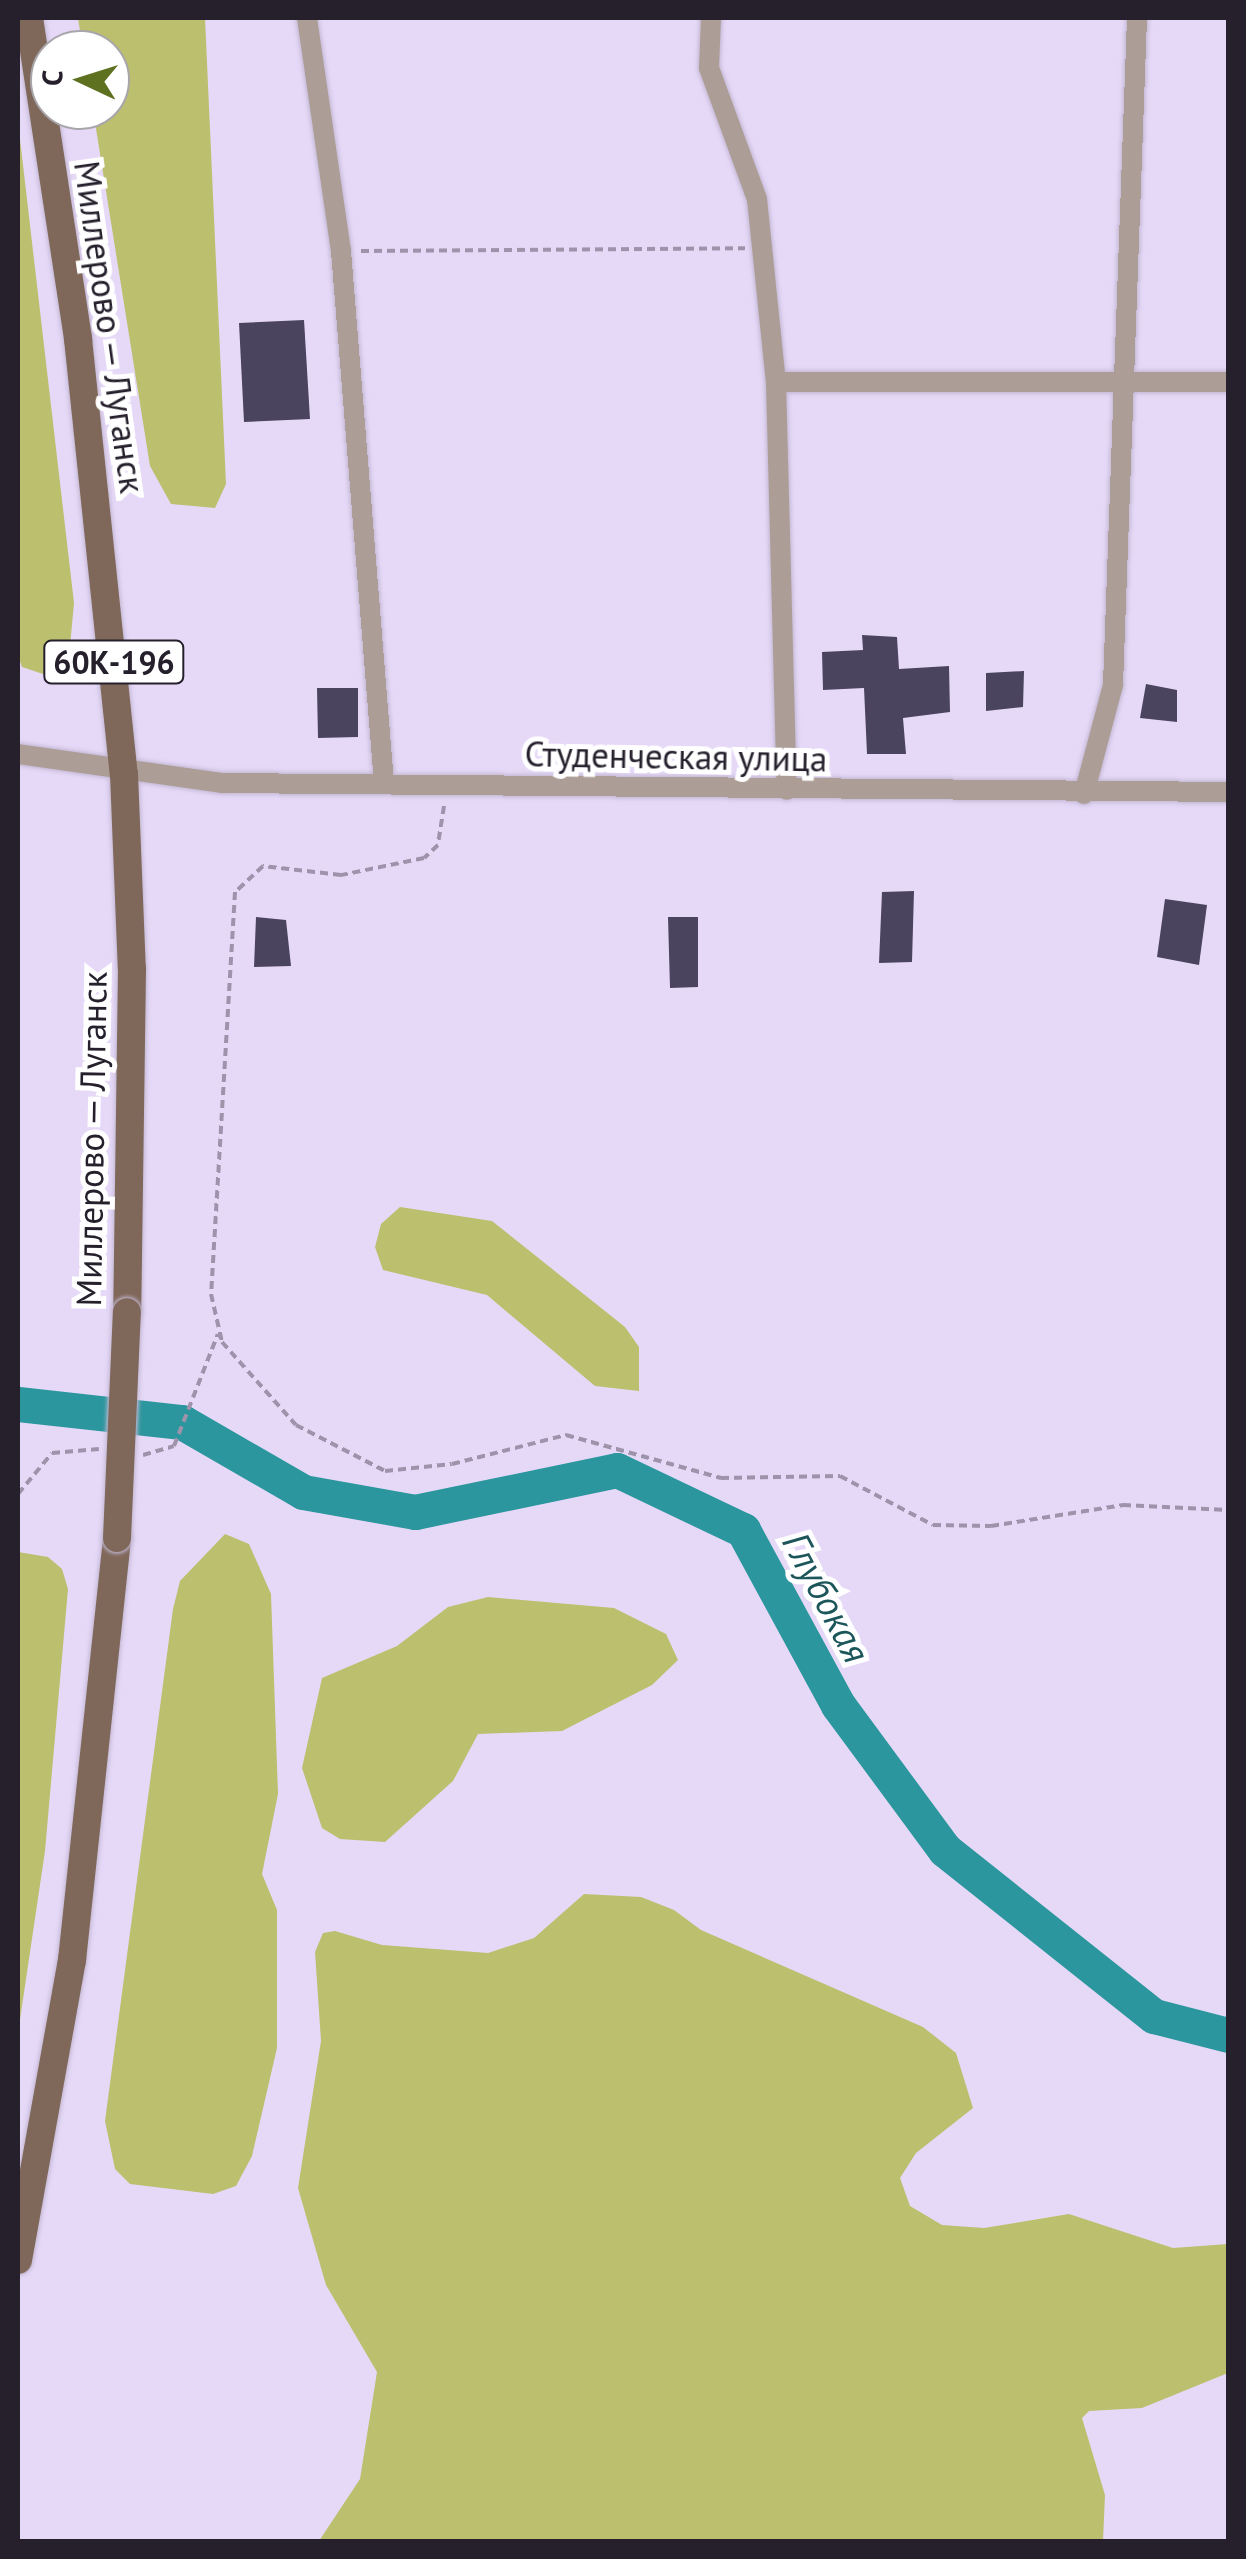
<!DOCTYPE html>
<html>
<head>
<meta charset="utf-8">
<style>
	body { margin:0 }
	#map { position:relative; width:1246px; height:2559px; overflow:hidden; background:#e6d9f8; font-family:"PT Sans",sans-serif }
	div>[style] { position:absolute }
	.green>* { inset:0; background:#bbbf6e }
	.river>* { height:35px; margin:-17.5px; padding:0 17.5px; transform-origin:17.5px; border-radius:17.5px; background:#2b969d }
	.building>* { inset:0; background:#4b445e }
	.path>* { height:4px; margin-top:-2px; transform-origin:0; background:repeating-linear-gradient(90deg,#9d93ab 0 8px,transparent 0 13px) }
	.roads { filter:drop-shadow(0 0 2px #c3b8d3) drop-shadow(0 0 2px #c3b8d3) }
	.minor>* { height:20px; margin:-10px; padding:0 10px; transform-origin:10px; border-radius:10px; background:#ac9e96 }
	.major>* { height:28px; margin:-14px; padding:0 14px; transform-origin:14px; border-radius:14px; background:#7f6759 }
	.bridges { filter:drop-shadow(0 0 2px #c3b8d3) drop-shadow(0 0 2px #c3b8d3) }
	.major-bridge>* { height:28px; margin:-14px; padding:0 14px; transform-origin:14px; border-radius:14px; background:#7f6759 }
	span { translate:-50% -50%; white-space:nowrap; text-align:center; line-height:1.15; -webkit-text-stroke:10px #fff; paint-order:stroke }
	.shield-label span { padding:2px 8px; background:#fff; border:2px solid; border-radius:8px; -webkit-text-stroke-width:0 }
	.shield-label { font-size:32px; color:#25202c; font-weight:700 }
	.street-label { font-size:35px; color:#25202c }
	.water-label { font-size:38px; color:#1c565a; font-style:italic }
	.frame { position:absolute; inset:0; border:20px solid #25202c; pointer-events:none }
	.north { position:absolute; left:30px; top:30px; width:100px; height:100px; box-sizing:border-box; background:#fff; border:2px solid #a8a6ab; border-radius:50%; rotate:274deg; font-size:28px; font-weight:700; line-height:40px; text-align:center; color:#25202c }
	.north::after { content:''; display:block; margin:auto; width:35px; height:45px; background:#5d7121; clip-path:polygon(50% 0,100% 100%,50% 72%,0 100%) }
</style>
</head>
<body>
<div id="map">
	<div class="green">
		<i style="clip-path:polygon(78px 18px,205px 18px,226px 484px,215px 508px,171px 504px,150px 466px,93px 110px,110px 110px,110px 50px,83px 50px)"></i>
		<i style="clip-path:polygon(18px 122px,74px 603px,68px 667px,49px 676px,22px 667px,18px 655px)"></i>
		<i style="clip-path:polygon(400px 1207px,492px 1221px,625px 1327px,639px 1347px,639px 1391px,595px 1386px,487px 1295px,383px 1270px,375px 1247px,381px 1224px)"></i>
		<i style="clip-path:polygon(225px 1534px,249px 1544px,271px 1594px,278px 1794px,262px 1874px,277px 1910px,277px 2048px,252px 2156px,236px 2186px,213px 2194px,130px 2184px,115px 2169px,105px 2121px,173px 1609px,180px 1581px)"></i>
		<i style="clip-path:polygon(18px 1552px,48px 1557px,62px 1569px,68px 1589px,45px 1851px,18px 2033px)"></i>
		<i style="clip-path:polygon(488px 1597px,614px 1608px,666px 1634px,678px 1660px,652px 1685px,562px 1731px,478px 1734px,453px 1781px,385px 1842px,340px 1839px,322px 1828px,302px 1768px,322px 1678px,397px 1646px,448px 1607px)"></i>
		<i style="clip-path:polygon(584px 1894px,641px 1897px,674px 1910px,701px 1930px,923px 2027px,956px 2053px,973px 2108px,916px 2153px,900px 2178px,910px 2206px,942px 2225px,984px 2228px,1069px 2214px,1173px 2248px,1228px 2244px,1228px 2373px,1142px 2408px,1089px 2411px,1082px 2418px,1105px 2495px,1103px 2541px,319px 2541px,360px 2479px,377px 2372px,326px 2285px,298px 2188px,321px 2041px,315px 1952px,323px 1933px,335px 1931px,382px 1945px,488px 1953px,534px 1938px)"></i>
	</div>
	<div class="river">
		<i style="left:18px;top:1404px;width:165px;rotate:6.3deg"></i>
		<i style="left:182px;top:1422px;width:140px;rotate:30deg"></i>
		<i style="left:303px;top:1492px;width:114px;rotate:10.1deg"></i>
		<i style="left:415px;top:1512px;width:206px;rotate:-11.7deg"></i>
		<i style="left:617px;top:1470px;width:140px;rotate:25.5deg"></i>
		<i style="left:743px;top:1530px;width:199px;rotate:61.5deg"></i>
		<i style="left:838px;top:1705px;width:180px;rotate:53.6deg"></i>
		<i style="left:945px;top:1850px;width:267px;rotate:38.5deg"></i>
		<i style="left:1154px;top:2016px;width:76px;rotate:14.4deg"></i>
	</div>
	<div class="building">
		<i style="clip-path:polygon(304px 320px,310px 419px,244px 422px,239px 323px)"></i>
		<i style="clip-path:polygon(862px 635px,897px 637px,899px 669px,949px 666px,950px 712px,903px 718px,906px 754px,867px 754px,864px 688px,823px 690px,822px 652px,863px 650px)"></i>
		<i style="clip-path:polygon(1024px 671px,1023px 707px,986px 711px,986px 673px)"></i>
		<i style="clip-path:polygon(1146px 684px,1177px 690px,1177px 722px,1140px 718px)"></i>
		<i style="clip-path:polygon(317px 688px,358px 688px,358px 737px,318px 738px)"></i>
		<i style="clip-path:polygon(914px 891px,912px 962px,879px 963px,882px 892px)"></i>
		<i style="clip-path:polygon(1165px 899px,1207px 905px,1199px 965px,1157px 957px)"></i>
		<i style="clip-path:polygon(256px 917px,286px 920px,291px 966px,254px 967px)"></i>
		<i style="clip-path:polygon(668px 917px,698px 917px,698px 987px,670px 988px)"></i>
	</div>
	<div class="path">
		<i style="left:361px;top:251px;width:384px;rotate:-0.4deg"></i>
		<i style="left:444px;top:806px;width:39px;rotate:99deg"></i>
		<i style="left:438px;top:845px;width:19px;rotate:137deg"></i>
		<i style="left:424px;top:858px;width:85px;rotate:168.4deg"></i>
		<i style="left:341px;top:875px;width:79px;rotate:-173.4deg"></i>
		<i style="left:263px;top:866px;width:38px;rotate:137deg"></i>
		<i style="left:235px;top:892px;width:403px;rotate:93.4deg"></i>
		<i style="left:211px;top:1294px;width:49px;rotate:77.1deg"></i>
		<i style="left:222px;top:1342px;width:111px;rotate:48.3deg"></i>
		<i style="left:296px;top:1425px;width:100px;rotate:27.3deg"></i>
		<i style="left:385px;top:1471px;width:67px;rotate:-6deg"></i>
		<i style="left:452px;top:1464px;width:118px;rotate:-14.3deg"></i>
		<i style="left:566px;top:1435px;width:161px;rotate:15.5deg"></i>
		<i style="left:721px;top:1478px;width:119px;rotate:-1deg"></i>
		<i style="left:840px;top:1476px;width:105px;rotate:27.8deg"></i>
		<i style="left:933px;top:1525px;width:58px;rotate:1deg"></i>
		<i style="left:991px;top:1526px;width:134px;rotate:-9deg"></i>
		<i style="left:1123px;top:1505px;width:105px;rotate:2.7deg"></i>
		<i style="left:143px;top:1455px;width:32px;rotate:-16deg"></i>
		<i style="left:174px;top:1446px;width:120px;rotate:-68.6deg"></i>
		<i style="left:18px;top:1494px;width:53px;rotate:-50.3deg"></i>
		<i style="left:52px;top:1453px;width:47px;rotate:-4.9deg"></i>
	</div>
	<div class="roads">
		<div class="minor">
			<i style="left:307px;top:18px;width:235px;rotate:81.7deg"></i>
			<i style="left:341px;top:251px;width:534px;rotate:85.38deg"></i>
			<i style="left:711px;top:18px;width:50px;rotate:92.3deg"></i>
			<i style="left:709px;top:68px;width:140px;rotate:69.9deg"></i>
			<i style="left:757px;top:199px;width:184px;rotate:84.1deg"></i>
			<i style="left:776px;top:382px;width:408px;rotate:88.5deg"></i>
			<i style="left:776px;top:382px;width:452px"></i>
			<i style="left:18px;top:754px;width:206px;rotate:8.1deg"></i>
			<i style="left:222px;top:783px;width:1006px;rotate:0.51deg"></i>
			<i style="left:1084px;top:794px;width:113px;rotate:-75.1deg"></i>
			<i style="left:1113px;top:685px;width:667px;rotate:-87.94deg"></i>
		</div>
		<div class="major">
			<i style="left:29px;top:18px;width:325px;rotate:81.3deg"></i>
			<i style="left:78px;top:339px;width:437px;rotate:84deg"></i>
			<i style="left:124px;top:774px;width:195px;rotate:87.7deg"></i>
			<i style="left:132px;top:969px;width:343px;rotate:90.8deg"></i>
			<i style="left:18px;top:2260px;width:305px;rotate:-79.8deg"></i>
			<i style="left:72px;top:1960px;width:424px;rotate:-83.9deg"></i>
		</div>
	</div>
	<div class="bridges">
		<div class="major-bridge">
			<i style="left:117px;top:1538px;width:226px;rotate:-87.5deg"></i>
		</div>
	</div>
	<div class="shield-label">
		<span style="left:114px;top:662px">60К-196</span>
	</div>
	<div class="street-label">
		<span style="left:110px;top:327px;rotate:82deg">Миллерово — Луганск</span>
		<span style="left:676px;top:756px;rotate:1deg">Студенческая улица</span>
		<span style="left:91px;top:1139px;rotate:-89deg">Миллерово — Луганск</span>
	</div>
	<div class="water-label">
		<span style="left:827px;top:1597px;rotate:62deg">Глубокая</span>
	</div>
	<div class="frame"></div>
	<div class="north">С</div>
</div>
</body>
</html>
